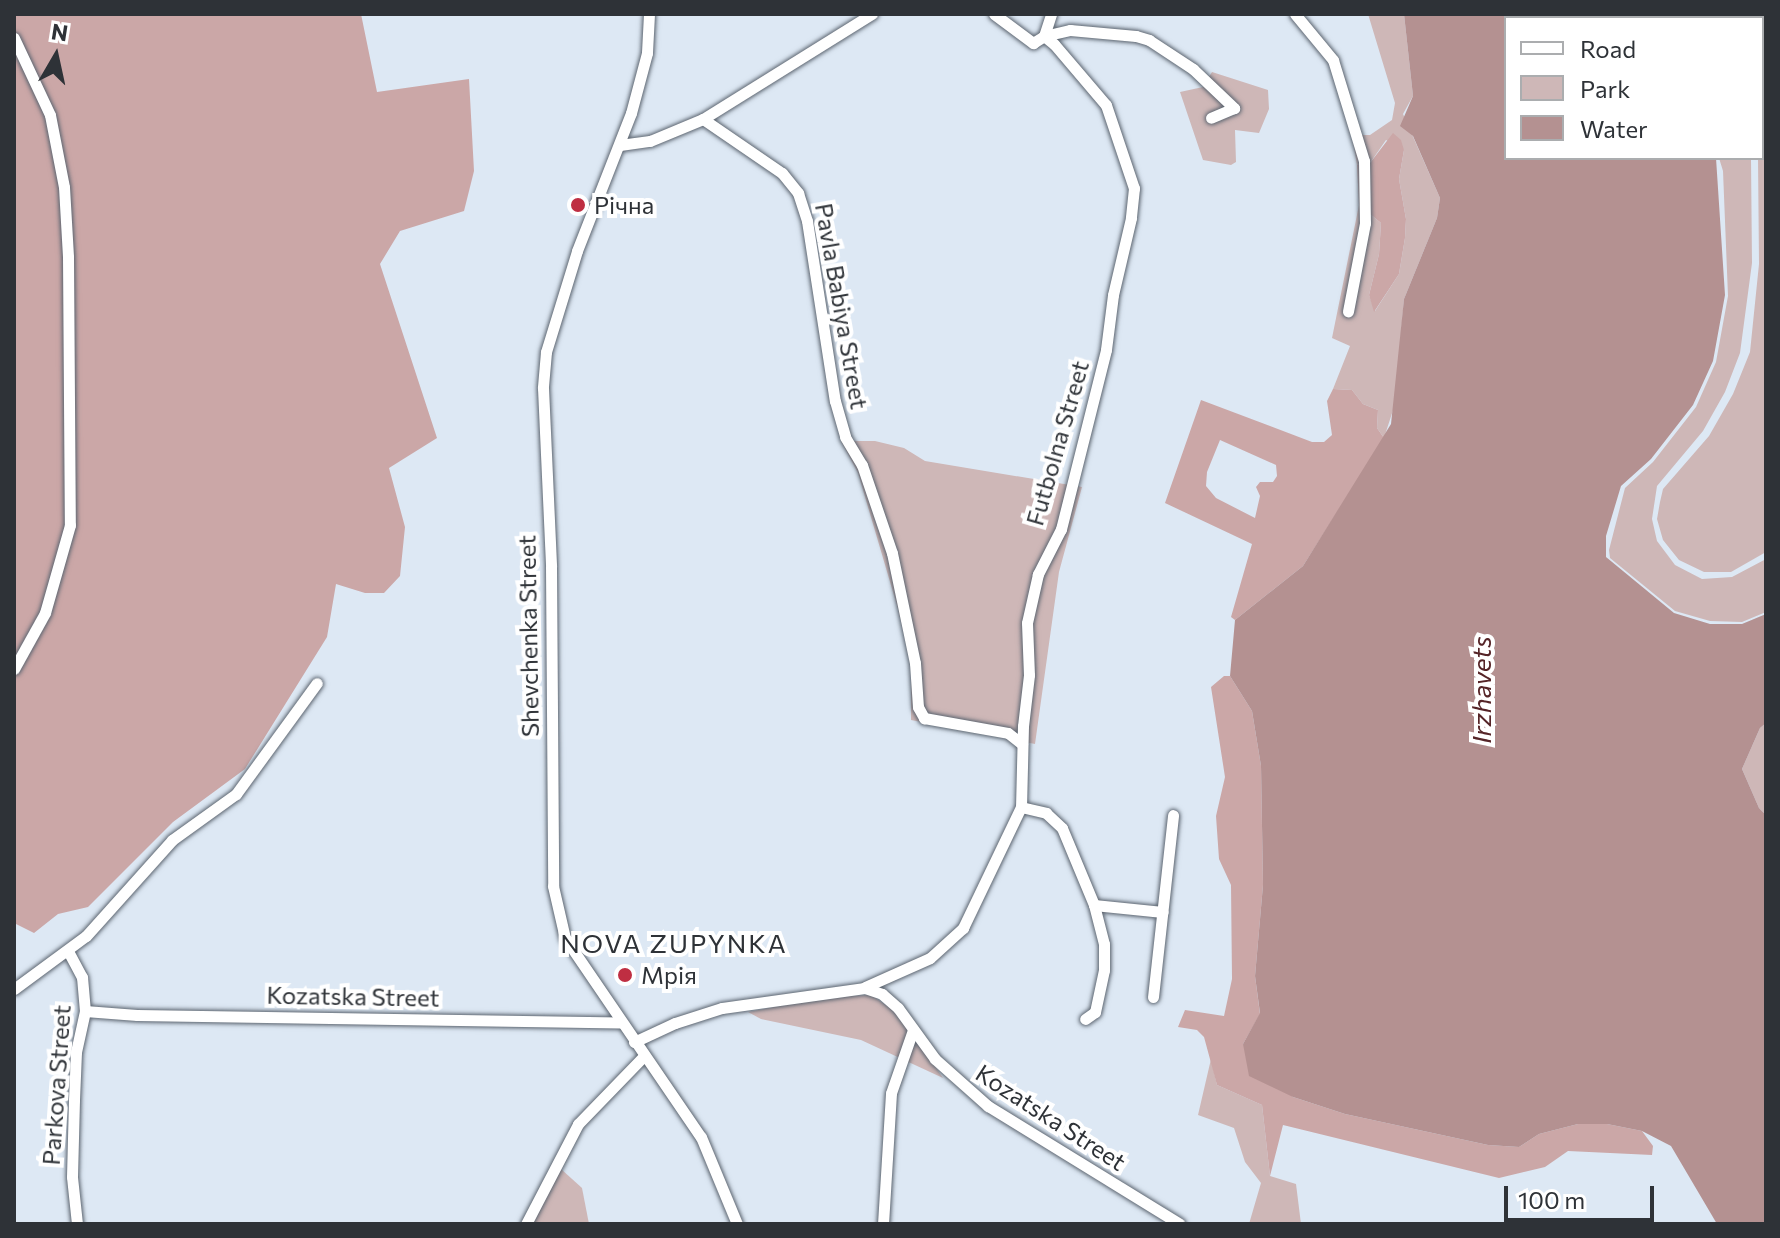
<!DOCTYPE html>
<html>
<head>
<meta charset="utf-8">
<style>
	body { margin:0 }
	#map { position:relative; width:1780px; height:1238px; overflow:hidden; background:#dde8f4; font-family:Commissioner,sans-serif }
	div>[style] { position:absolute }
	.green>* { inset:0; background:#ceb7b7 }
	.forest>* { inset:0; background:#cba7a7 }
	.water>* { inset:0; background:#b49191 }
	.roads { filter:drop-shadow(0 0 2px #5c6570) drop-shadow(0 0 2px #5c6570) }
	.minor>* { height:11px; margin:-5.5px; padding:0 5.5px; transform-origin:5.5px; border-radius:5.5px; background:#fff }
	.dots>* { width:22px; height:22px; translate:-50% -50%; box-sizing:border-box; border:4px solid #fff; border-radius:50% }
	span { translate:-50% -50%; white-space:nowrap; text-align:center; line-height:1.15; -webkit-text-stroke:8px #fff; paint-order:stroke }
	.poi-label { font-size:24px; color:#2e3237 }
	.left { translate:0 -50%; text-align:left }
	.street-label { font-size:24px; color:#2e3237 }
	.water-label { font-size:26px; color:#552427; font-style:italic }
	.neighbourhood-label { font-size:26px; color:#2e3237; letter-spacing:2px }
	.frame { position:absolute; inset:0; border:16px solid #2e3237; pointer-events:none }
	.legend { position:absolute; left:1504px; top:16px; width:260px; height:144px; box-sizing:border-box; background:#fff; border:2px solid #abadaf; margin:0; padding:10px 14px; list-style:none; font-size:24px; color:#2e3237 }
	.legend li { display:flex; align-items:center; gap:16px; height:40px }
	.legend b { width:40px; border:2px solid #abadaf }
	.north { position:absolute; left:16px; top:16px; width:80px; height:80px; -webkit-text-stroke:6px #fff; paint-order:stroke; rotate:9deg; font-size:22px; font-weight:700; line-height:32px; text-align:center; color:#2e3237 }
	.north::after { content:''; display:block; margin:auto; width:28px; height:36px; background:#2e3237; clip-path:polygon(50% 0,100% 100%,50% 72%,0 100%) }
	.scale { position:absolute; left:1504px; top:1186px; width:150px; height:36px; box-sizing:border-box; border:4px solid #2e3237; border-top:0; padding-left:10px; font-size:24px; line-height:28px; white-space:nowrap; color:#2e3237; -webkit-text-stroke:6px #fff; paint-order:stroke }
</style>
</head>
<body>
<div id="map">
	<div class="green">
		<i style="clip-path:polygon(1368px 14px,1404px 14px,1413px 96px,1403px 114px,1440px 198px,1437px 218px,1404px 299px,1395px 404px,1384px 438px,1377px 428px,1378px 410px,1363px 404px,1352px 390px,1333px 389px,1350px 346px,1332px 338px,1359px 205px,1381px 223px,1379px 254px,1369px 295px,1375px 311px,1399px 274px,1405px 238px,1406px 219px,1399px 179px,1404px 150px,1386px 140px,1370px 163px,1357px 165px,1352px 135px,1370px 135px,1392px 120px,1395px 103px)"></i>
		<i style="clip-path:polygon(1708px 14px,1766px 14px,1766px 552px,1731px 572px,1704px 572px,1679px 560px,1663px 540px,1657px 519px,1660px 502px,1663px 489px,1709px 436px,1733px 394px,1750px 352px,1759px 264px,1758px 158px,1762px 158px,1762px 18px,1710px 18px)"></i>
		<i style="clip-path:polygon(1212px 72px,1268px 90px,1269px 109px,1259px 133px,1235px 130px,1236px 162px,1231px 165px,1203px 160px,1180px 92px,1203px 87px)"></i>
		<i style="clip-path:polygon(1719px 158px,1751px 158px,1752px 263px,1740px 353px,1725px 392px,1703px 431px,1657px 486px,1652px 519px,1657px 541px,1675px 565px,1702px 579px,1732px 577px,1766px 559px,1766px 612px,1742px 622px,1710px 621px,1675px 611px,1610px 558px,1609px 550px,1625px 488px,1653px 462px,1696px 407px,1716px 362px,1728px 296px,1723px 171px)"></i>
		<i style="clip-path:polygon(841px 441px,875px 441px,904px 448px,925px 461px,1082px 487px,1059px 572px,1035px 744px,911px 720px,911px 666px,898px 609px,858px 473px)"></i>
		<i style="clip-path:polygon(1766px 723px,1766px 815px,1759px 808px,1742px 769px,1760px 728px)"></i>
		<i style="clip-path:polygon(871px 995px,899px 1014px,943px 1078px,861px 1040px,761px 1019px,748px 1012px,826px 997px)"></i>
		<i style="clip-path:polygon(1211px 1059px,1217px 1085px,1262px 1105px,1270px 1176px,1296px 1184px,1301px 1224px,1249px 1224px,1261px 1183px,1245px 1162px,1234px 1128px,1198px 1115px)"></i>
		<i style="clip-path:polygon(561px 1169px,582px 1188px,589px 1224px,530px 1224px)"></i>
	</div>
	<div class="forest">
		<i style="clip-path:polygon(14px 14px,361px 14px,377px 92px,469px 79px,474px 171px,464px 211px,400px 231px,380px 264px,437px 438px,389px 468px,405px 527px,400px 576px,384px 593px,365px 593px,336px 584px,327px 637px,245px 769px,173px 822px,88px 907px,58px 914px,34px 933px,14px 923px)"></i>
		<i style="clip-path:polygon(1393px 133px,1401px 140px,1404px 150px,1399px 179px,1406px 219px,1405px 238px,1399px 274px,1374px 312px,1369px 295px,1379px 254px,1381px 223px,1359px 205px,1357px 165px,1370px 163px)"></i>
		<i style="clip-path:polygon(evenodd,1333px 389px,1352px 390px,1363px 404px,1378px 410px,1377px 428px,1384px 438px,1303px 566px,1235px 620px,1231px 617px,1252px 544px,1165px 503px,1201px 400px,1312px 442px,1324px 442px,1332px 435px,1327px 401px,1333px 389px,1220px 440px,1276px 465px,1277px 476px,1273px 482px,1260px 482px,1256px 487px,1260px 496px,1255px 518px,1216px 498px,1206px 486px,1207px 472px,1220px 440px)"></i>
		<i style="clip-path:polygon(1224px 676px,1230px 676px,1252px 711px,1261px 766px,1263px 885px,1255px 976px,1260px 1014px,1243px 1044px,1293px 1097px,1345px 1114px,1488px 1145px,1519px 1147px,1539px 1134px,1578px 1124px,1607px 1124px,1642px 1131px,1653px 1146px,1652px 1155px,1568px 1151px,1545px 1167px,1499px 1178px,1283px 1125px,1270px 1176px,1262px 1105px,1217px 1085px,1204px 1037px,1197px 1030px,1178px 1027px,1185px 1010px,1224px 1016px,1232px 979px,1231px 885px,1219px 859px,1216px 816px,1225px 777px,1211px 687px)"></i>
	</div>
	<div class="water">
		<i style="clip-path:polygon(1404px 14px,1662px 14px,1663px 18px,1506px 18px,1506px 158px,1716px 158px,1725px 295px,1713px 361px,1693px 405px,1651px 459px,1621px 486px,1606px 536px,1606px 557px,1674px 613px,1710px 624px,1742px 624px,1766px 614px,1766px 723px,1760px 728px,1742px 769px,1759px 808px,1766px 815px,1766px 1224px,1717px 1224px,1671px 1146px,1642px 1131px,1607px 1124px,1578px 1124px,1539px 1134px,1519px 1147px,1488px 1145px,1345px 1114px,1293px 1097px,1249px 1076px,1243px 1044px,1260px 1013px,1255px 976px,1263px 885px,1261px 766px,1252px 711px,1230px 676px,1235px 620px,1303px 566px,1391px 424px,1404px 299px,1437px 218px,1440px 198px,1413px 136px,1400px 126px,1413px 96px)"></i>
	</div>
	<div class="roads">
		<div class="minor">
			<i style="left:649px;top:14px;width:39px;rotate:93deg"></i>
			<i style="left:647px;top:53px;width:62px;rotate:104.9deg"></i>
			<i style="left:631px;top:113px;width:148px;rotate:111.4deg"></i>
			<i style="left:577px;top:251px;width:106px;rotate:107.1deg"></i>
			<i style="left:546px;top:352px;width:36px;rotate:95deg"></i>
			<i style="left:543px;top:388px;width:179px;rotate:87.4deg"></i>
			<i style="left:551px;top:567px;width:319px;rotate:89.6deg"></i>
			<i style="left:553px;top:886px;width:53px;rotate:77deg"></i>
			<i style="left:565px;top:938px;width:241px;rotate:55.7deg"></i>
			<i style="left:701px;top:1137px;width:94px;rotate:67.5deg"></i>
			<i style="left:994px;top:14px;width:49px;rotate:36.6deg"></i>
			<i style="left:1033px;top:43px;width:13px;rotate:-32deg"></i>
			<i style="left:1044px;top:36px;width:13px;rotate:39deg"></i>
			<i style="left:1054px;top:44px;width:80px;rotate:49.6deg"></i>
			<i style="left:1106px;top:105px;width:88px;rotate:71.4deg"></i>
			<i style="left:1134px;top:188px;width:30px;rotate:96deg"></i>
			<i style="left:1131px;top:218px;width:79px;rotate:103.2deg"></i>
			<i style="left:1113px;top:295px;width:55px;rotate:97.3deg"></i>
			<i style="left:1106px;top:350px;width:185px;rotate:104.1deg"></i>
			<i style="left:1061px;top:529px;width:51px;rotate:117.1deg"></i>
			<i style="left:1038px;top:574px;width:50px;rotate:102.7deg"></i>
			<i style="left:1027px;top:623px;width:52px;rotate:87.8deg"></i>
			<i style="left:1029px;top:675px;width:51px;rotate:96.7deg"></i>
			<i style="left:1023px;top:726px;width:81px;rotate:91.4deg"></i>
			<i style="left:1021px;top:807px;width:26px;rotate:13deg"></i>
			<i style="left:1046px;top:813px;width:22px;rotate:43deg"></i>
			<i style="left:1062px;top:828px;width:83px;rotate:67.4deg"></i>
			<i style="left:1094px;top:905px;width:40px;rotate:75.6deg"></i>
			<i style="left:1104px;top:944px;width:26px;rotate:90deg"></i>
			<i style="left:1104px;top:970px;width:43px;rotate:102.1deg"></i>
			<i style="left:1095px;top:1012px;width:12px;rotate:145deg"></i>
			<i style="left:1295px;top:14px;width:60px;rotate:50.4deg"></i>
			<i style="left:1333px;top:60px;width:106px;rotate:72.9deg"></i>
			<i style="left:1364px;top:161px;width:62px;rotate:89.1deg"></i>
			<i style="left:1365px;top:223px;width:90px;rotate:100.9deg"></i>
			<i style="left:1044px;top:36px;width:27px;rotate:-13deg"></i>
			<i style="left:1070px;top:30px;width:66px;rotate:5.2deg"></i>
			<i style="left:1136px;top:36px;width:14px;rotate:17deg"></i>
			<i style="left:1149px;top:40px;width:53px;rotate:33.4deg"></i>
			<i style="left:1193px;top:69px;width:57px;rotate:43.6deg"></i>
			<i style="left:1234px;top:108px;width:25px;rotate:157deg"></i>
			<i style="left:1044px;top:36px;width:23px;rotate:-72deg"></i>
			<i style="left:14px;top:38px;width:85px;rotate:64.9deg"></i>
			<i style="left:50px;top:115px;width:73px;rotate:79deg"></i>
			<i style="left:64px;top:187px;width:70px;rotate:86.7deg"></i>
			<i style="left:68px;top:257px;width:268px;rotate:89.6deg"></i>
			<i style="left:70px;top:525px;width:91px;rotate:105.9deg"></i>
			<i style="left:45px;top:613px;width:64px;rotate:119deg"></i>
			<i style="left:703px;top:119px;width:96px;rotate:34.4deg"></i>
			<i style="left:782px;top:173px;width:26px;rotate:51deg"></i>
			<i style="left:798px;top:193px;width:29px;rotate:72deg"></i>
			<i style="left:807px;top:221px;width:182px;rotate:81.2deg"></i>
			<i style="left:835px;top:401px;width:37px;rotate:74deg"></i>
			<i style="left:845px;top:437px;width:33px;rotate:59deg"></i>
			<i style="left:862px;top:465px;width:93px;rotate:71.2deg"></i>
			<i style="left:892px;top:553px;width:112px;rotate:78.2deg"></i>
			<i style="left:915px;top:663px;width:44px;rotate:86.1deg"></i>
			<i style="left:918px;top:707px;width:13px;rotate:61deg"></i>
			<i style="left:924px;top:718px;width:85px;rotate:10.1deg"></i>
			<i style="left:1008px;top:733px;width:18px;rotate:38deg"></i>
			<i style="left:620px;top:145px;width:30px;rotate:-8deg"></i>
			<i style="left:650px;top:141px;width:57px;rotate:-22.5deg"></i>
			<i style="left:703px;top:119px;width:199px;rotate:-31.9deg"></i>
			<i style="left:1094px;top:905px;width:69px;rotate:5.8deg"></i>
			<i style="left:68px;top:951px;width:30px;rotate:62deg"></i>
			<i style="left:82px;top:977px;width:34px;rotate:85deg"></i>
			<i style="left:85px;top:1011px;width:42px;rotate:102.4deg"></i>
			<i style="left:76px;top:1052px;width:48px;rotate:92.4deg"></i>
			<i style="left:74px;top:1100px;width:77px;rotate:91.5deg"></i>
			<i style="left:72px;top:1177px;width:47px;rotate:83.9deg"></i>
			<i style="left:865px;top:987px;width:71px;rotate:-24deg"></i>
			<i style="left:930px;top:958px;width:45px;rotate:-42.3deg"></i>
			<i style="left:963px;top:928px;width:134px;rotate:-64.4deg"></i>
			<i style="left:14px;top:989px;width:89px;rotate:-36.4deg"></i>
			<i style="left:86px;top:936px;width:129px;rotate:-48.1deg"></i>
			<i style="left:172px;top:840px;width:79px;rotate:-35.7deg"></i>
			<i style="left:236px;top:794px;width:137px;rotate:-53.9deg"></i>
			<i style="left:1153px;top:997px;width:183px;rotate:-83.7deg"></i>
			<i style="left:85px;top:1011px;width:52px;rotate:4.4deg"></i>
			<i style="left:137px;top:1015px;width:483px;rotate:0.9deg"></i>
			<i style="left:634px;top:1042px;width:45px;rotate:-24.9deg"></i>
			<i style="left:675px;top:1023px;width:49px;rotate:-17.7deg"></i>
			<i style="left:722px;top:1008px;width:144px;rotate:-8deg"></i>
			<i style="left:865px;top:988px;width:18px;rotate:19deg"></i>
			<i style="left:882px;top:994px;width:21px;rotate:41deg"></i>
			<i style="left:898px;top:1008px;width:63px;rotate:54deg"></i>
			<i style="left:935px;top:1059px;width:71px;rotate:41.6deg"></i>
			<i style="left:988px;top:1106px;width:225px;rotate:31.6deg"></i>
			<i style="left:526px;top:1224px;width:113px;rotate:-62.5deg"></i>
			<i style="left:578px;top:1124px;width:95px;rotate:-45.9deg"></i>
			<i style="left:883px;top:1224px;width:131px;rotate:-86.5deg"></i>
			<i style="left:891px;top:1093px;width:67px;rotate:-70.8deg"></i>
		</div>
	</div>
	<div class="dots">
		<i style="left:578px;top:205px;background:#bf2e42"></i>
		<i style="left:625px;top:975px;background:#bf2e42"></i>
	</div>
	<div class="poi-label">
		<span class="left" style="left:594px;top:205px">Річна</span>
		<span class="left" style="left:641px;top:975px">Мрія</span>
	</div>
	<div class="street-label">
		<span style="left:842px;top:306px;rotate:80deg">Pavla Babiya Street</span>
		<span style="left:1057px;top:443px;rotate:-74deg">Futbolna Street</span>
		<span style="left:528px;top:636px;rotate:-91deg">Shevchenka Street</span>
		<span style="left:353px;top:996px;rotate:1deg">Kozatska Street</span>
		<span style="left:56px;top:1085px;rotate:-86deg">Parkova Street</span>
		<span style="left:1051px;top:1117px;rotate:33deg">Kozatska Street</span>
	</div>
	<div class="water-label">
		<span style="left:1481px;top:690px;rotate:-90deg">Irzhavets</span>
	</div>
	<div class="neighbourhood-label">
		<span style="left:674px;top:943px">NOVA ZUPYNKA</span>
	</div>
	<div class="frame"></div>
	<ul class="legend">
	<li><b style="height:10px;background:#fff"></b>Road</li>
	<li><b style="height:22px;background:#ceb7b7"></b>Park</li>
	<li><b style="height:22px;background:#b49191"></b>Water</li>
	</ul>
	<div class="north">N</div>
	<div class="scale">100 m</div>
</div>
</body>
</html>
